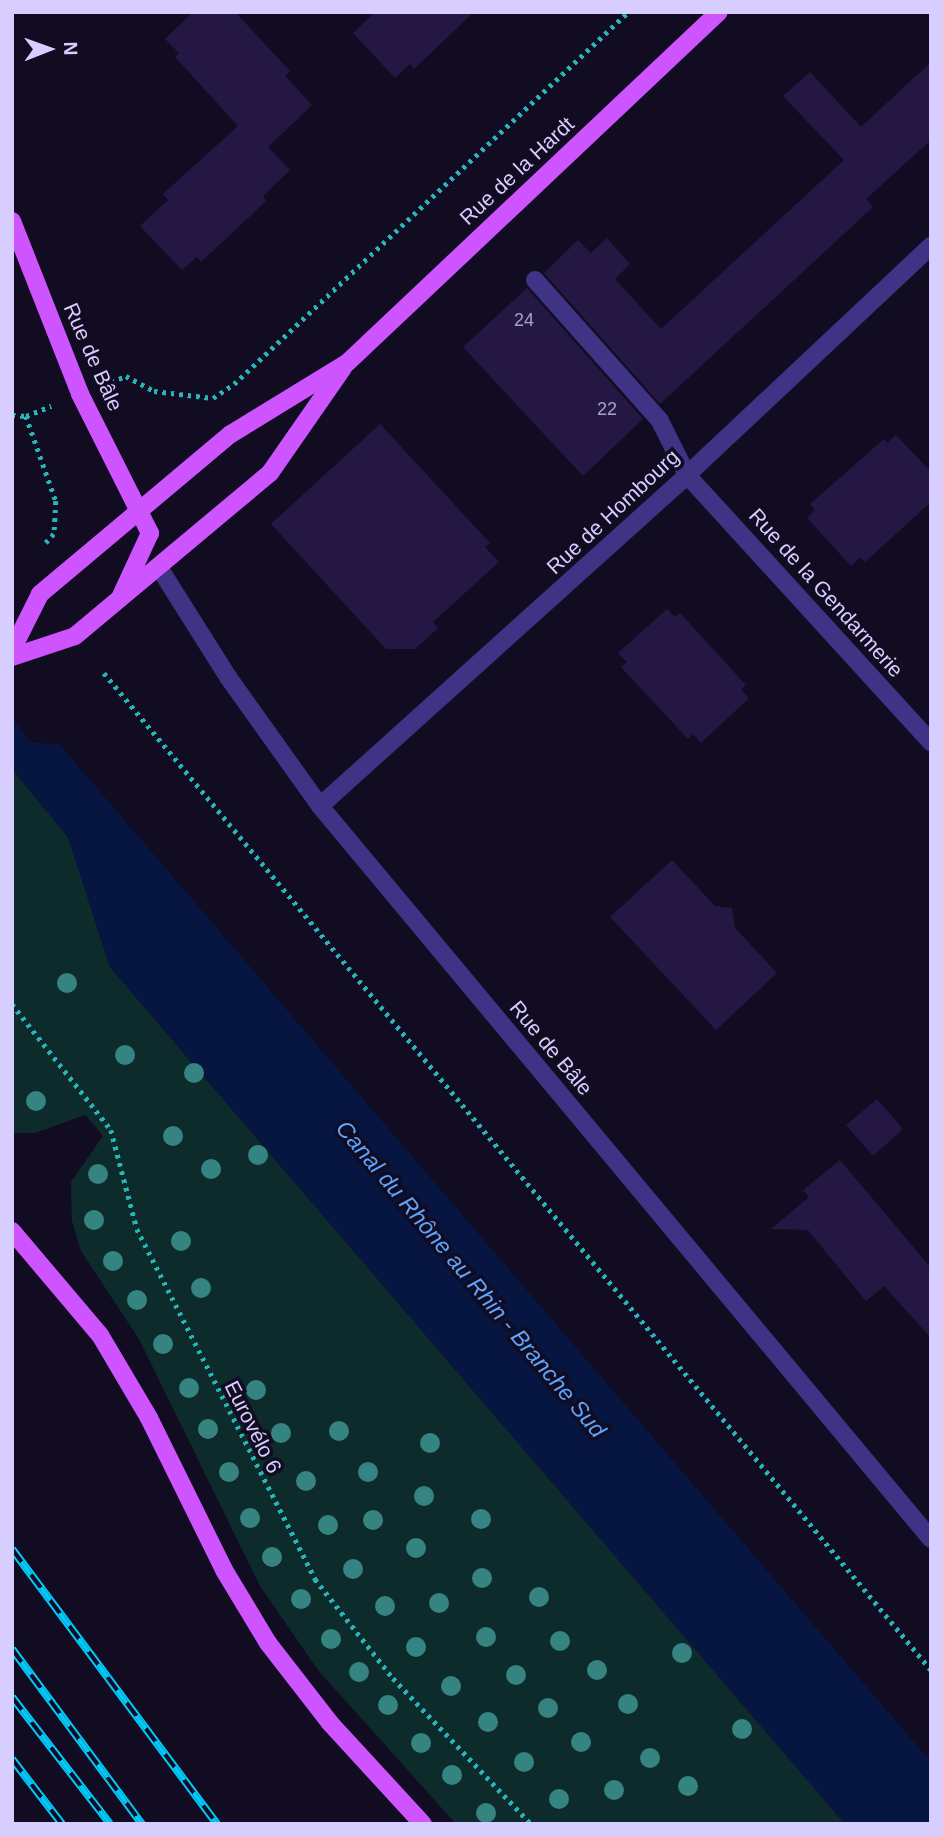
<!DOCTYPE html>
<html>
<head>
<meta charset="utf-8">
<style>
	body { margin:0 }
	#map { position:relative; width:943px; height:1836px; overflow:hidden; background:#120c22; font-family:Arial,sans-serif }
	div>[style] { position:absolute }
	.green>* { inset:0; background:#0e2b2c }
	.water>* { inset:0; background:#061641 }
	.building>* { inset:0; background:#241744 }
	.path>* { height:4.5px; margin-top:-2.25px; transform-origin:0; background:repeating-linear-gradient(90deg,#26b6ba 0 3.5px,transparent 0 8.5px) }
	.minor>* { height:18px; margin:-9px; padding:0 9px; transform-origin:9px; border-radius:9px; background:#3e3384 }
	.major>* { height:18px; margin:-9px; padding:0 9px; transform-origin:9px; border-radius:9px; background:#ce54ff }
	.rail>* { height:8px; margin-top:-4px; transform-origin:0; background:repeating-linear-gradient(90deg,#120c22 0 16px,#00c9f8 0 32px); box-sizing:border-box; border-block:2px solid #00c9f8 }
	.trees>* { width:20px; height:20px; margin:-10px; border-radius:50%; background:#358481 }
	span { translate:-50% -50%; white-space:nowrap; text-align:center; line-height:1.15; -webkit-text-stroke:7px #120c22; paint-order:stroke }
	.number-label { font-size:18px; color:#aaa0d0 }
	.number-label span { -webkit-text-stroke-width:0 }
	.street-label { font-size:21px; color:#d7cdff }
	.water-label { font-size:23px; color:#5ba4ff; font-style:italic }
	.frame { position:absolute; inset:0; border:14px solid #d7cdff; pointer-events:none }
	.north { position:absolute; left:14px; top:14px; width:70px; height:70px; -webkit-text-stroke:5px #120c22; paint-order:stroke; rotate:89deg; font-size:19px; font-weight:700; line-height:28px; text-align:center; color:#d7cdff }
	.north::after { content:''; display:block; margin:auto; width:24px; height:32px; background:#d7cdff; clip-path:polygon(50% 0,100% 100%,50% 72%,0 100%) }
</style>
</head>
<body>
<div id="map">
	<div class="green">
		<i style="clip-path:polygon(12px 769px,68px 837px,110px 967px,845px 1824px,456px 1824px,318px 1670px,260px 1586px,139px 1339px,81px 1251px,72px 1221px,71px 1182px,103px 1136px,85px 1115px,35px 1133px,12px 1133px)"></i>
	</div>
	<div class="water">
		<i style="clip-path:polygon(12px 718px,31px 742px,60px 745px,931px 1762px,931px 1824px,845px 1824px,110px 967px,68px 837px,12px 769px)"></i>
	</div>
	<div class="building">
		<i style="clip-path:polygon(193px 12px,235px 12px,290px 71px,285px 76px,312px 105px,268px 147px,290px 170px,263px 196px,266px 201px,201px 262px,197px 257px,182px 270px,140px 226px,168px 200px,163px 194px,238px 126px,175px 57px,179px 53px,165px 39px)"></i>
		<i style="clip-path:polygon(375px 12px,474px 12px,414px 69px,410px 64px,395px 78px,353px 33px)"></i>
		<i style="clip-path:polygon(931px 62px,931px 140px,866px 199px,873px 207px,660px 404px,544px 273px,578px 240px,591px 253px,607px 238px,630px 264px,615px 279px,661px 329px,844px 160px,783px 96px,810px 72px,861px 127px)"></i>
		<i style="clip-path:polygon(527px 288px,643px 419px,583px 476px,463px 347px)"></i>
		<i style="clip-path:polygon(380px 424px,490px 543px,485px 547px,499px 562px,433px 622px,438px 628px,415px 649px,386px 649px,271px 524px)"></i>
		<i style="clip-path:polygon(896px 435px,931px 472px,931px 502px,865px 562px,860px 557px,851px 566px,807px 518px,815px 510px,810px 504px,884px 439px,887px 443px)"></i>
		<i style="clip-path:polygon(667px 609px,675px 617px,680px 613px,746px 685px,741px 690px,749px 698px,701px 743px,693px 734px,688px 739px,621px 667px,627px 662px,618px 653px)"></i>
		<i style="clip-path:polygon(672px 860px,715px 906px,732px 908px,735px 928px,777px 973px,716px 1030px,610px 917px)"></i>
		<i style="clip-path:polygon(877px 1099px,903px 1129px,873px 1156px,846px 1125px)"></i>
		<i style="clip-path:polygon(840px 1160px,931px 1268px,931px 1338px,884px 1286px,866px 1301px,808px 1230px,771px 1229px,809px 1197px,803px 1190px)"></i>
	</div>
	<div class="path">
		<i style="left:111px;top:382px;width:16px;rotate:-22deg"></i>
		<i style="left:126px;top:376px;width:32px;rotate:28deg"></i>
		<i style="left:154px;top:391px;width:59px;rotate:6.8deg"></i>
		<i style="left:213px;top:398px;width:25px;rotate:-34deg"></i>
		<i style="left:234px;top:384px;width:542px;rotate:-43.35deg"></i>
		<i style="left:12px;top:415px;width:14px;rotate:4deg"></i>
		<i style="left:26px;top:416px;width:27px;rotate:-22deg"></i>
		<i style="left:26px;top:416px;width:90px;rotate:70.6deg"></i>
		<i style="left:56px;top:501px;width:33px;rotate:93deg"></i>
		<i style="left:54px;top:534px;width:12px;rotate:132deg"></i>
		<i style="left:104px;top:673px;width:1295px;rotate:50.32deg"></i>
		<i style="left:12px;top:1004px;width:160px;rotate:51.8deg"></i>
		<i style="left:111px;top:1130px;width:102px;rotate:75.3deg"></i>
		<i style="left:137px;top:1229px;width:393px;rotate:63deg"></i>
		<i style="left:315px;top:1579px;width:126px;rotate:51.8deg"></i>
		<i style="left:393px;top:1678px;width:201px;rotate:46.6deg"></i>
	</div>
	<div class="minor">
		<i style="left:535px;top:280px;width:188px;rotate:48.4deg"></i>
		<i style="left:660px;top:421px;width:60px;rotate:63.4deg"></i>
		<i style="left:687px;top:475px;width:362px;rotate:47.6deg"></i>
		<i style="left:160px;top:569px;width:128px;rotate:57.8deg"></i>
		<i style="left:228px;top:677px;width:158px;rotate:54.5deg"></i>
		<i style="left:320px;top:806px;width:954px;rotate:50.19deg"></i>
		<i style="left:320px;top:806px;width:494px;rotate:-42deg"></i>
		<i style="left:687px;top:475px;width:335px;rotate:-43.2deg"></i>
	</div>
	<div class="major">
		<i style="left:12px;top:221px;width:186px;rotate:68.5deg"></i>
		<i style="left:80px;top:394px;width:156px;rotate:63.3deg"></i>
		<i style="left:150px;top:533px;width:72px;rotate:114.8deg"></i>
		<i style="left:12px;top:650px;width:63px;rotate:-63.4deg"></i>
		<i style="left:40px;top:594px;width:249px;rotate:-40deg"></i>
		<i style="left:231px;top:434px;width:136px;rotate:-31.5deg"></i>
		<i style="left:347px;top:363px;width:511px;rotate:-43.34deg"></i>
		<i style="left:12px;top:657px;width:66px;rotate:-18.4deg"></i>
		<i style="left:75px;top:636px;width:254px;rotate:-39.9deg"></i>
		<i style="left:270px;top:473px;width:128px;rotate:-55.2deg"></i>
		<i style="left:12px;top:1231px;width:136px;rotate:49.8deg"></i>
		<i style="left:100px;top:1335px;width:96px;rotate:59.4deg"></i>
		<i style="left:149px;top:1418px;width:169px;rotate:63.7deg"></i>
		<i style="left:224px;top:1570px;width:85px;rotate:58.9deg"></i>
		<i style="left:268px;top:1643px;width:101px;rotate:52.2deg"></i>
		<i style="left:330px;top:1723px;width:137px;rotate:47.4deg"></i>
	</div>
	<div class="rail">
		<i style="left:12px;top:1549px;width:343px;rotate:53.3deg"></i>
		<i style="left:12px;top:1649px;width:218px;rotate:53.4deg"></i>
		<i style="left:12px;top:1697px;width:160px;rotate:52.3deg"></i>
		<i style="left:12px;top:1759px;width:82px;rotate:52.4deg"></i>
	</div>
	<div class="trees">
		<i style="left:67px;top:983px"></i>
		<i style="left:125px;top:1055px"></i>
		<i style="left:194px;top:1073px"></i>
		<i style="left:36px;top:1101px"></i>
		<i style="left:173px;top:1136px"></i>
		<i style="left:258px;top:1155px"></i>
		<i style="left:211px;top:1169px"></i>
		<i style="left:98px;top:1174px"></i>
		<i style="left:94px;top:1220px"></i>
		<i style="left:181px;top:1241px"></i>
		<i style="left:113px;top:1261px"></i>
		<i style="left:201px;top:1288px"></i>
		<i style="left:137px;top:1300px"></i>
		<i style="left:163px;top:1344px"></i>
		<i style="left:189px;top:1388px"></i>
		<i style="left:256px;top:1390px"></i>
		<i style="left:208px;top:1429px"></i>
		<i style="left:339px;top:1431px"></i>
		<i style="left:281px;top:1433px"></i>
		<i style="left:430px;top:1443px"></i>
		<i style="left:229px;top:1472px"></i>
		<i style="left:368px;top:1472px"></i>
		<i style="left:306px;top:1481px"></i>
		<i style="left:424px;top:1496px"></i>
		<i style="left:250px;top:1518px"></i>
		<i style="left:481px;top:1519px"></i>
		<i style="left:373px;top:1520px"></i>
		<i style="left:328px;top:1525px"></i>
		<i style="left:416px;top:1548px"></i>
		<i style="left:272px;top:1557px"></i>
		<i style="left:353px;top:1569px"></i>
		<i style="left:482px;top:1578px"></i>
		<i style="left:539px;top:1597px"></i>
		<i style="left:301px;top:1599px"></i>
		<i style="left:439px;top:1603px"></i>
		<i style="left:385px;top:1606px"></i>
		<i style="left:486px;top:1637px"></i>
		<i style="left:331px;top:1639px"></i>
		<i style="left:560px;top:1641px"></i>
		<i style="left:416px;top:1647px"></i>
		<i style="left:682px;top:1653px"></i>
		<i style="left:597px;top:1670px"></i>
		<i style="left:359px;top:1672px"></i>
		<i style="left:516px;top:1675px"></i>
		<i style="left:451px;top:1686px"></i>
		<i style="left:628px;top:1704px"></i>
		<i style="left:388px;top:1705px"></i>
		<i style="left:548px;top:1708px"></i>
		<i style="left:488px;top:1722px"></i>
		<i style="left:742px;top:1729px"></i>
		<i style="left:581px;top:1742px"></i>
		<i style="left:421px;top:1743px"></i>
		<i style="left:650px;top:1758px"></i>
		<i style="left:524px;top:1762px"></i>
		<i style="left:452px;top:1775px"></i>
		<i style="left:688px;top:1786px"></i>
		<i style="left:614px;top:1790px"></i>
		<i style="left:559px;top:1799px"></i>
		<i style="left:486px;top:1813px"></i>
	</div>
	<div class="number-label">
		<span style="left:524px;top:320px">24</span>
		<span style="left:607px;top:409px">22</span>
	</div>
	<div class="street-label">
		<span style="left:517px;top:171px;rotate:-43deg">Rue de la Hardt</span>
		<span style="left:93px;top:357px;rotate:66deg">Rue de Bâle</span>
		<span style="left:613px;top:512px;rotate:-43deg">Rue de Hombourg</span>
		<span style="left:826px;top:593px;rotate:48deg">Rue de la Gendarmerie</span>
		<span style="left:551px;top:1048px;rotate:50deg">Rue de Bâle</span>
		<span style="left:253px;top:1427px;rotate:63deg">Eurovélo 6</span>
	</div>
	<div class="water-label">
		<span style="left:471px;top:1279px;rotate:50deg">Canal du Rhône au Rhin - Branche Sud</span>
	</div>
	<div class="frame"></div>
	<div class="north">N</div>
</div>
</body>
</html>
